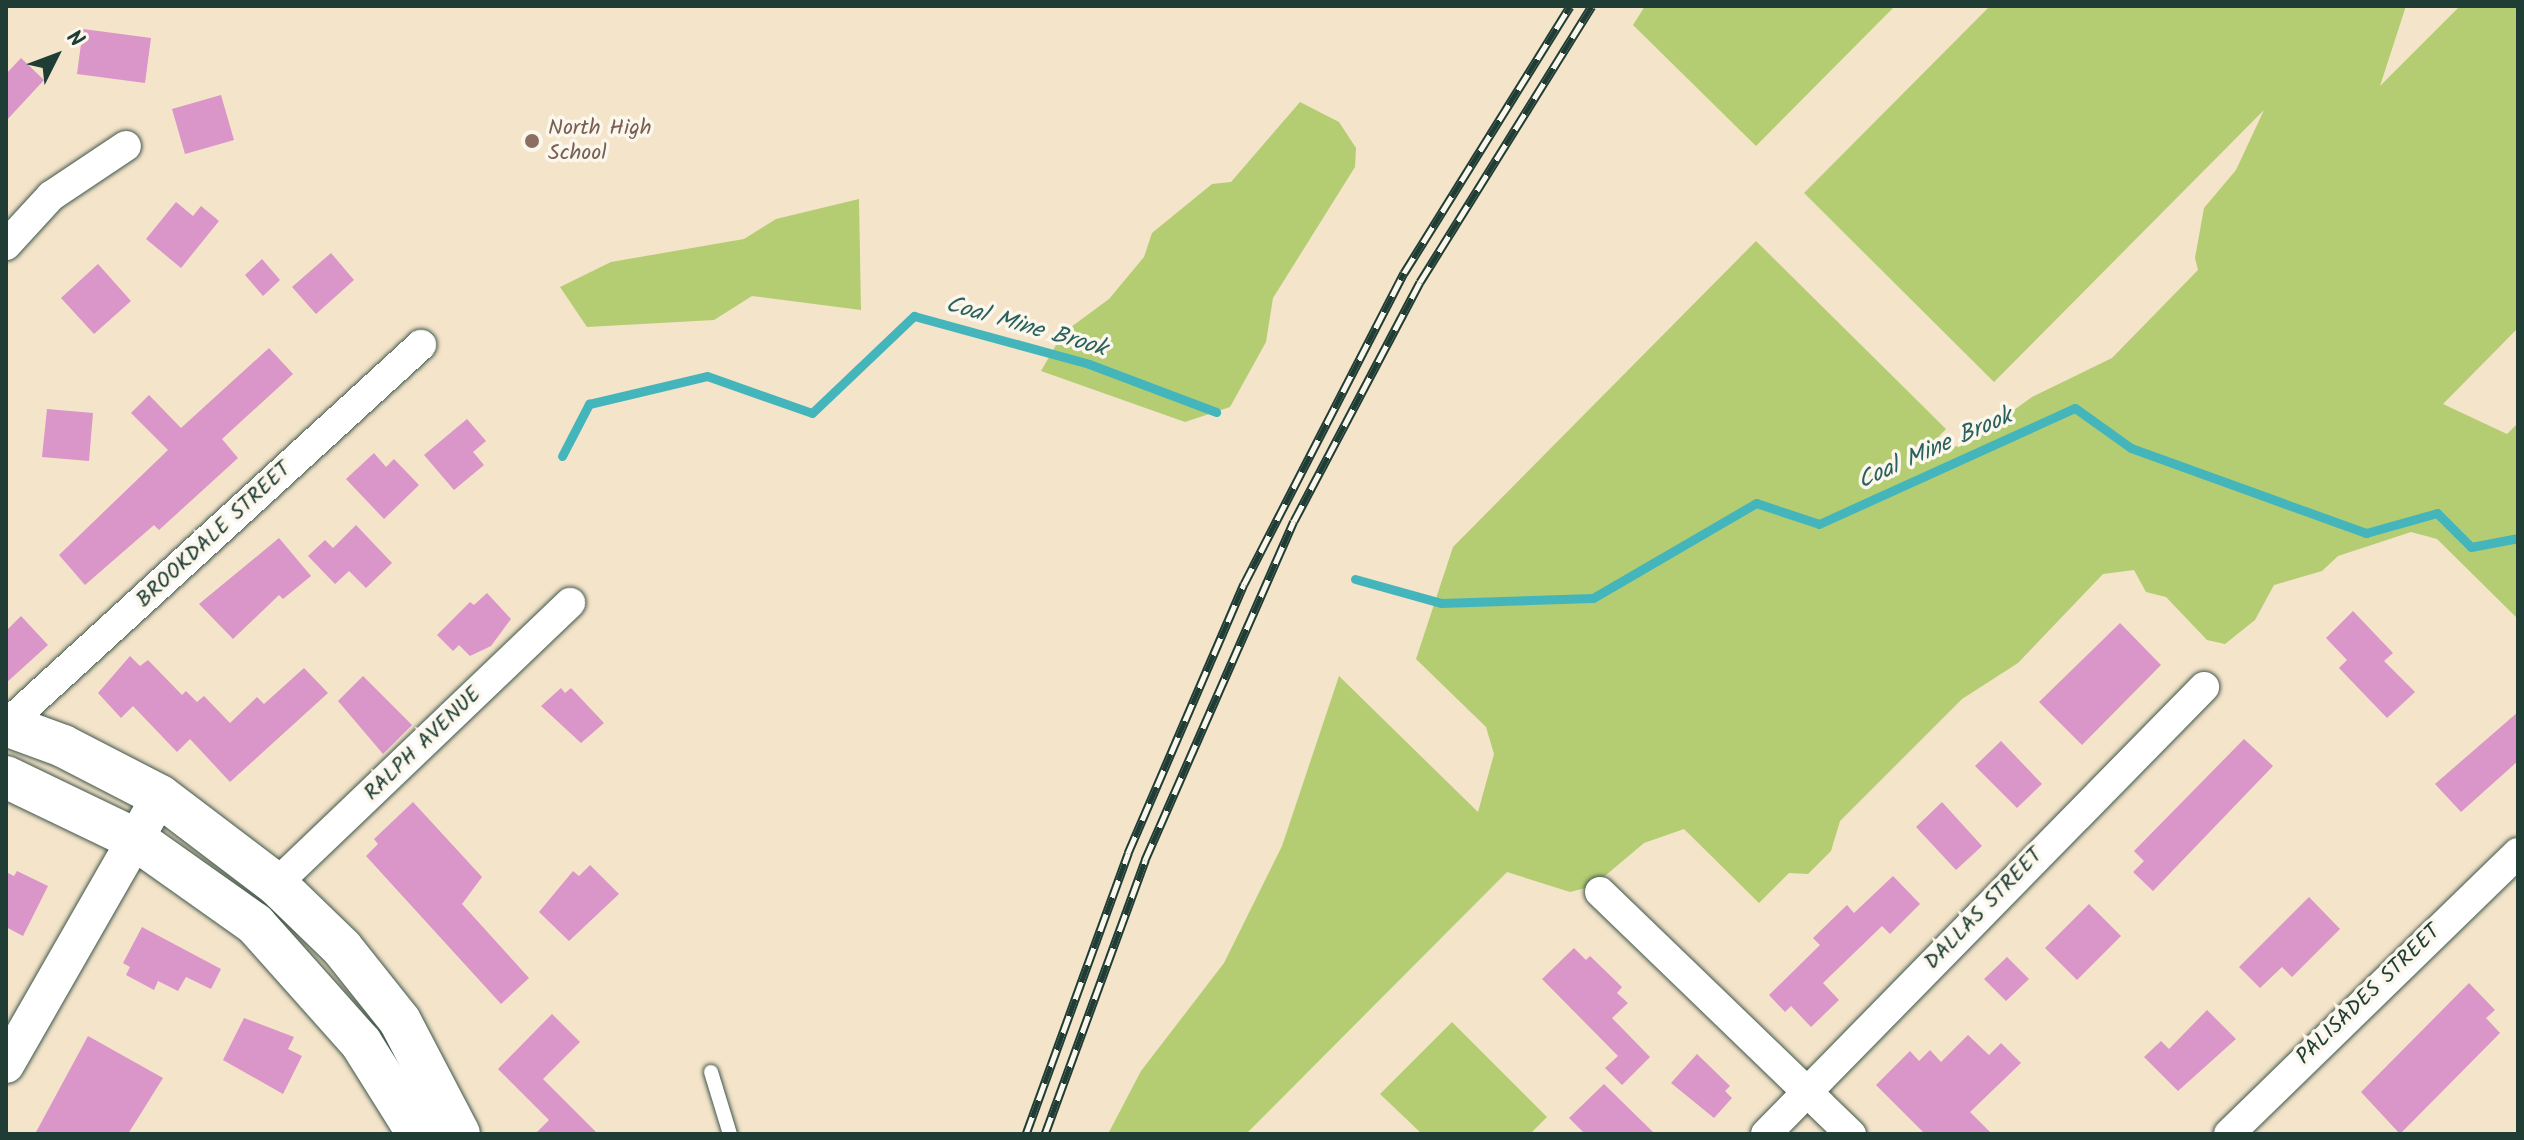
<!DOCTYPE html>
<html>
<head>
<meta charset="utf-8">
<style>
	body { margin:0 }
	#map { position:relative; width:2524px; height:1140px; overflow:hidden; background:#f4e4ca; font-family:Kalam,sans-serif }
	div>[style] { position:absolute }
	.green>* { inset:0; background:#b4cd72 }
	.stream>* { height:9px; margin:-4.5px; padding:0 4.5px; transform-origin:4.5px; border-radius:4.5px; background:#45b5bc }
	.building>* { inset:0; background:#da95c9 }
	.roads { filter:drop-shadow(0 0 2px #3f564a) drop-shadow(0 0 2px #3f564a) }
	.service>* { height:14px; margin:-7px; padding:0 7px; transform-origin:7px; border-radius:7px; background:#fff }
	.minor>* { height:30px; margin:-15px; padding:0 15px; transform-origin:15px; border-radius:15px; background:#fff }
	.tertiary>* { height:36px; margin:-18px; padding:0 18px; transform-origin:18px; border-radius:18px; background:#fff }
	.secondary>* { height:42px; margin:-21px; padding:0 21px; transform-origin:21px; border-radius:21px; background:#fff }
	.rail>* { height:9px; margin-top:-4.5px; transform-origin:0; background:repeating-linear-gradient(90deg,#fbf7ec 0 18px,#1f3d34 0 36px); box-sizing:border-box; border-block:2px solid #1f3d34 }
	.dots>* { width:22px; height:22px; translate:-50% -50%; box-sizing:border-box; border:4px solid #fbf7ec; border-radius:50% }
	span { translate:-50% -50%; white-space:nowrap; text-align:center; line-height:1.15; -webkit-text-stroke:7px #fbf7ec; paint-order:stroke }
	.education-label { font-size:22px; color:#785e54 }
	.left { translate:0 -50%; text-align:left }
	.street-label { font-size:22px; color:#1f3d34 }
	.water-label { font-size:24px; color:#2a615d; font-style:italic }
	.frame { position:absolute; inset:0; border:8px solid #1f3d34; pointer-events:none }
	.north { position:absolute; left:16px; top:16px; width:80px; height:80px; -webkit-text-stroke:6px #fbf7ec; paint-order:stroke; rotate:48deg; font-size:22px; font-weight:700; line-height:32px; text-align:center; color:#1f3d34 }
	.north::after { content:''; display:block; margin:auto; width:28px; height:36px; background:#1f3d34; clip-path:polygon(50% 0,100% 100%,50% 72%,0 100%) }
</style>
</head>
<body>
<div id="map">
	<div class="green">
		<i style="clip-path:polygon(1645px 6px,1895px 6px,1756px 146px,1633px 25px)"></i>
		<i style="clip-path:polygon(1990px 6px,2406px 6px,2380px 86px,2460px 6px,2518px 6px,2518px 328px,2443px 404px,2507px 434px,2518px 423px,2518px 619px,2437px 539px,2411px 532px,2338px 556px,2322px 571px,2274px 585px,2255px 620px,2225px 644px,2207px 640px,2166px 597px,2146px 592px,2134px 570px,2103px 574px,2018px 663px,1962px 699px,1840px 821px,1831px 851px,1808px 874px,1789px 873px,1759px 903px,1684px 829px,1644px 843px,1593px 886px,1570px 892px,1507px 872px,1246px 1134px,1108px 1134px,1141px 1071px,1224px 963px,1282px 846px,1339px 676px,1478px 812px,1494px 754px,1486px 727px,1416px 659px,1453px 547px,1756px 241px,1946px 429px,1923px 453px,1967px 444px,2032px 397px,2112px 358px,2198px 270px,2195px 258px,2204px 208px,2236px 170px,2264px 110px,1994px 382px,1804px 193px)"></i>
		<i style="clip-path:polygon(1300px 102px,1339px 122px,1356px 148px,1355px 167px,1273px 298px,1266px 342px,1230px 407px,1185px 422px,1041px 371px,1063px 333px,1109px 299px,1144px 257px,1152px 233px,1212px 184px,1231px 182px)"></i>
		<i style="clip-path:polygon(859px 199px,861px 310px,752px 296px,714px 320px,587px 327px,560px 287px,611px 262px,744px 239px,776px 219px)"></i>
		<i style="clip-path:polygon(1452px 1022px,1547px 1117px,1530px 1134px,1422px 1134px,1380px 1094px)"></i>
	</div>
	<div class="stream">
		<i style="left:562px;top:456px;width:59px;rotate:-62.6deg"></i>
		<i style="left:589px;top:404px;width:121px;rotate:-13.3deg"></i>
		<i style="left:707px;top:376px;width:111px;rotate:19.4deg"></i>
		<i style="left:812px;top:413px;width:141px;rotate:-43.6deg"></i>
		<i style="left:914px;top:316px;width:181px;rotate:15.3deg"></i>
		<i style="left:1089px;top:364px;width:136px;rotate:20.7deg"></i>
		<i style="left:1355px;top:579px;width:89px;rotate:15.6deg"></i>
		<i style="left:1441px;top:603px;width:152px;rotate:-1.9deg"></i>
		<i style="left:1593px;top:598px;width:189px;rotate:-30.2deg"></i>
		<i style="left:1756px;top:503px;width:66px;rotate:18.4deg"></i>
		<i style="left:1819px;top:524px;width:281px;rotate:-24.4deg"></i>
		<i style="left:2075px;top:408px;width:69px;rotate:35.5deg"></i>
		<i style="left:2131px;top:448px;width:250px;rotate:19.9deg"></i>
		<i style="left:2366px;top:533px;width:74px;rotate:-15.7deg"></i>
		<i style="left:2437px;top:513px;width:48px;rotate:45deg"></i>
		<i style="left:2471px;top:547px;width:48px;rotate:-10.8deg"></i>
	</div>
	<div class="building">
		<i style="clip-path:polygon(83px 29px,151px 38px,145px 83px,77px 74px)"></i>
		<i style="clip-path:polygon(21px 58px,44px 80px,6px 121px,6px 74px)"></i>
		<i style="clip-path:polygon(221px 95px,234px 140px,185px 154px,172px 109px)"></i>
		<i style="clip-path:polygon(176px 202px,193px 216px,201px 206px,219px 221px,181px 268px,146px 239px)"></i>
		<i style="clip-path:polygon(331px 253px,354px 280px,316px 314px,292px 287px)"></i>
		<i style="clip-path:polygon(262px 259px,280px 280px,263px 296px,245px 275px)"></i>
		<i style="clip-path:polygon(98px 264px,131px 301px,94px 334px,61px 298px)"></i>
		<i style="clip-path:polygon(269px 348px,293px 374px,222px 439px,238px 458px,159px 530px,154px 525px,85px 585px,59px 555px,168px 450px,131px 413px,149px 395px,181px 428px)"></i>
		<i style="clip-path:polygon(47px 409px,93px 413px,89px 461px,42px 457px)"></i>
		<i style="clip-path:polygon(467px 419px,486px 441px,473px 452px,484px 465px,454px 490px,424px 455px)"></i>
		<i style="clip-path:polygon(374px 453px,386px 467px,394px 459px,419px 485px,384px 519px,346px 479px)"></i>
		<i style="clip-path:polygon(356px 525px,392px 563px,366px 588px,349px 571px,335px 584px,308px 556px,325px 540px,333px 548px)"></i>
		<i style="clip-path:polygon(279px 538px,311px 576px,283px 599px,279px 595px,233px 639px,199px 604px)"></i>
		<i style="clip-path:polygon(487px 593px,511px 619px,491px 646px,470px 656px,459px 645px,453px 651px,437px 635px,470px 602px,474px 605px)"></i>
		<i style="clip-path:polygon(2353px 611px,2393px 653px,2384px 661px,2415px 692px,2387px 718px,2339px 668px,2347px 660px,2326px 638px)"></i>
		<i style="clip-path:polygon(21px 616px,48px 645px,6px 683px,6px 631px)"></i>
		<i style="clip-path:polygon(2120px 623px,2161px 665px,2082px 745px,2039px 702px)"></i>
		<i style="clip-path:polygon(130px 656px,140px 666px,148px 660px,182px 695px,186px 691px,197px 702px,204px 696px,230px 723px,257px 697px,264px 704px,304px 668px,328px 693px,230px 782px,190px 739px,177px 752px,133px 706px,121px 718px,98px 693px)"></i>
		<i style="clip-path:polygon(363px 676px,412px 725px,383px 754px,338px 701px)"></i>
		<i style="clip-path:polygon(561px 688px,565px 693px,571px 688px,604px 723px,581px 743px,541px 706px)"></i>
		<i style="clip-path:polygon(2518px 712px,2518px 761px,2461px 812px,2435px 784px)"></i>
		<i style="clip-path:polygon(2244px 739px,2273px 766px,2153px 891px,2133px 872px,2144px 861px,2134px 851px)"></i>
		<i style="clip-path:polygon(2001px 741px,2042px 784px,2017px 808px,1975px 766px)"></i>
		<i style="clip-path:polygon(413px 802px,482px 877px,462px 904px,529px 978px,501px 1004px,366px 856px,378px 844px,374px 839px)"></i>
		<i style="clip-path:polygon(1942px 802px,1982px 846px,1956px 870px,1916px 827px)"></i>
		<i style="clip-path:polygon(590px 865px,619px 894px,569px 941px,539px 912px,573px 871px,579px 876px)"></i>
		<i style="clip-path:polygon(17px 871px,48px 886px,23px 936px,6px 927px,6px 872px,14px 876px)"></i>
		<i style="clip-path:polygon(1893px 876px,1920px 904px,1890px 934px,1882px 926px,1823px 983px,1839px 1000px,1811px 1027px,1791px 1006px,1785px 1012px,1769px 995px,1820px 945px,1813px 938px,1847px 905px,1854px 913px)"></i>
		<i style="clip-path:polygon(2309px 897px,2340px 929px,2292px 977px,2282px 967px,2260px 988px,2239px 967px)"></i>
		<i style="clip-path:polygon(2089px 904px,2121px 936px,2077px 980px,2045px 948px)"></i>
		<i style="clip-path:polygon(142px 927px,221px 969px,211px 989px,186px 977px,178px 991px,158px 981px,154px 990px,126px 975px,130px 967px,123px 963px)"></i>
		<i style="clip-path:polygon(1574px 948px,1586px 960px,1590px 956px,1622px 987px,1617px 993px,1628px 1003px,1612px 1018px,1650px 1057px,1622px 1085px,1605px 1068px,1618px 1056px,1542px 979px)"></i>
		<i style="clip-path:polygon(2007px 957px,2029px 979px,2006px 1001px,1984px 979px)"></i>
		<i style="clip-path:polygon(2469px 983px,2495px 1010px,2486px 1018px,2500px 1033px,2400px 1134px,2361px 1092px)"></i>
		<i style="clip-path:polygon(2207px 1010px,2236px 1039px,2178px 1091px,2144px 1057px,2161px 1041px,2169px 1049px)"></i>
		<i style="clip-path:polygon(552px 1014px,580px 1042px,543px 1079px,598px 1134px,535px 1134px,549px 1120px,498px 1069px)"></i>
		<i style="clip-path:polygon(244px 1018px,294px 1037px,288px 1049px,302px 1056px,283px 1094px,223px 1060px)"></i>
		<i style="clip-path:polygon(1968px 1035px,1989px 1055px,2001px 1043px,2021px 1063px,1970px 1112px,1992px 1134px,1925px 1134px,1876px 1085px,1910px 1051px,1919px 1061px,1930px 1050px,1941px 1062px)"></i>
		<i style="clip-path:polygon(88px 1036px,163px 1078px,128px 1134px,35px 1134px)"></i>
		<i style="clip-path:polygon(1697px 1054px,1730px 1086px,1725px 1091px,1732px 1098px,1714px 1118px,1671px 1083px)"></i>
		<i style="clip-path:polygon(1604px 1084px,1655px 1134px,1585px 1134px,1569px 1118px)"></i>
	</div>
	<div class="roads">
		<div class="service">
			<i style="left:711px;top:1072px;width:65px;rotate:73deg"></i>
		</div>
		<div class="minor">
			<i style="left:6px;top:245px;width:67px;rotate:-47.4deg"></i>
			<i style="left:51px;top:196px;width:90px;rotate:-33.7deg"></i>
			<i style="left:6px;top:725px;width:563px;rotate:-42.48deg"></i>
			<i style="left:276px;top:884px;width:407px;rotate:-43.7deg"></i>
			<i style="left:1600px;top:892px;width:349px;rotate:44deg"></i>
			<i style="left:1766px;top:1134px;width:626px;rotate:-45.58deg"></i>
			<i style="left:2229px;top:1134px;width:403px;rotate:-44.2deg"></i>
		</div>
		<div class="tertiary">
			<i style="left:6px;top:1065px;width:310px;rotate:-60.2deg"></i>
		</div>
		<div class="secondary">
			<i style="left:6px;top:725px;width:61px;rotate:20.2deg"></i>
			<i style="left:63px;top:746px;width:109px;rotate:27.3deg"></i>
			<i style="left:160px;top:796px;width:146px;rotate:37.2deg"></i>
			<i style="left:276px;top:884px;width:92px;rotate:44.1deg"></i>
			<i style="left:342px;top:948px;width:93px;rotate:51.5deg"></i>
			<i style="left:400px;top:1021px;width:127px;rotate:62.4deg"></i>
			<i style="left:6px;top:777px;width:143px;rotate:25.7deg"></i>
			<i style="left:135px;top:839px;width:147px;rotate:35.3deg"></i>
			<i style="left:255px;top:924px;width:159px;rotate:48.3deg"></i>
			<i style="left:361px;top:1043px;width:107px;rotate:57.9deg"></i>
		</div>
	</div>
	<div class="rail">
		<i style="left:1026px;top:1134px;width:299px;rotate:-70deg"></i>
		<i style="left:1128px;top:853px;width:293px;rotate:-66.7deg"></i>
		<i style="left:1244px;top:584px;width:350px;rotate:-62.8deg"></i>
		<i style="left:1404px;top:273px;width:314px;rotate:-58.1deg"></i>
		<i style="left:1045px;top:1134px;width:292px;rotate:-69.9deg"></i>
		<i style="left:1145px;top:860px;width:370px;rotate:-66.3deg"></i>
		<i style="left:1294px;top:521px;width:270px;rotate:-62.2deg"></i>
		<i style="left:1420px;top:282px;width:325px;rotate:-58.1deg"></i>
	</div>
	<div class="dots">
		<i style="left:532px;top:141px;background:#8d6e63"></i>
	</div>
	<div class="education-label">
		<span class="left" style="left:548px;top:141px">North High<br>School</span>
	</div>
	<div class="street-label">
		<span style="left:214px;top:535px;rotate:-43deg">BROOKDALE STREET</span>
		<span style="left:423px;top:744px;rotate:-44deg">RALPH AVENUE</span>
		<span style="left:1984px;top:909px;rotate:-46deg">DALLAS STREET</span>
		<span style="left:2369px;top:995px;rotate:-44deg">PALISADES STREET</span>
	</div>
	<div class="water-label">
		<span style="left:1026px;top:327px;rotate:16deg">Coal Mine Brook</span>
		<span style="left:1935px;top:449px;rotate:-24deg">Coal Mine Brook</span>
	</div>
	<div class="frame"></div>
	<div class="north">N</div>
</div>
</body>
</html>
